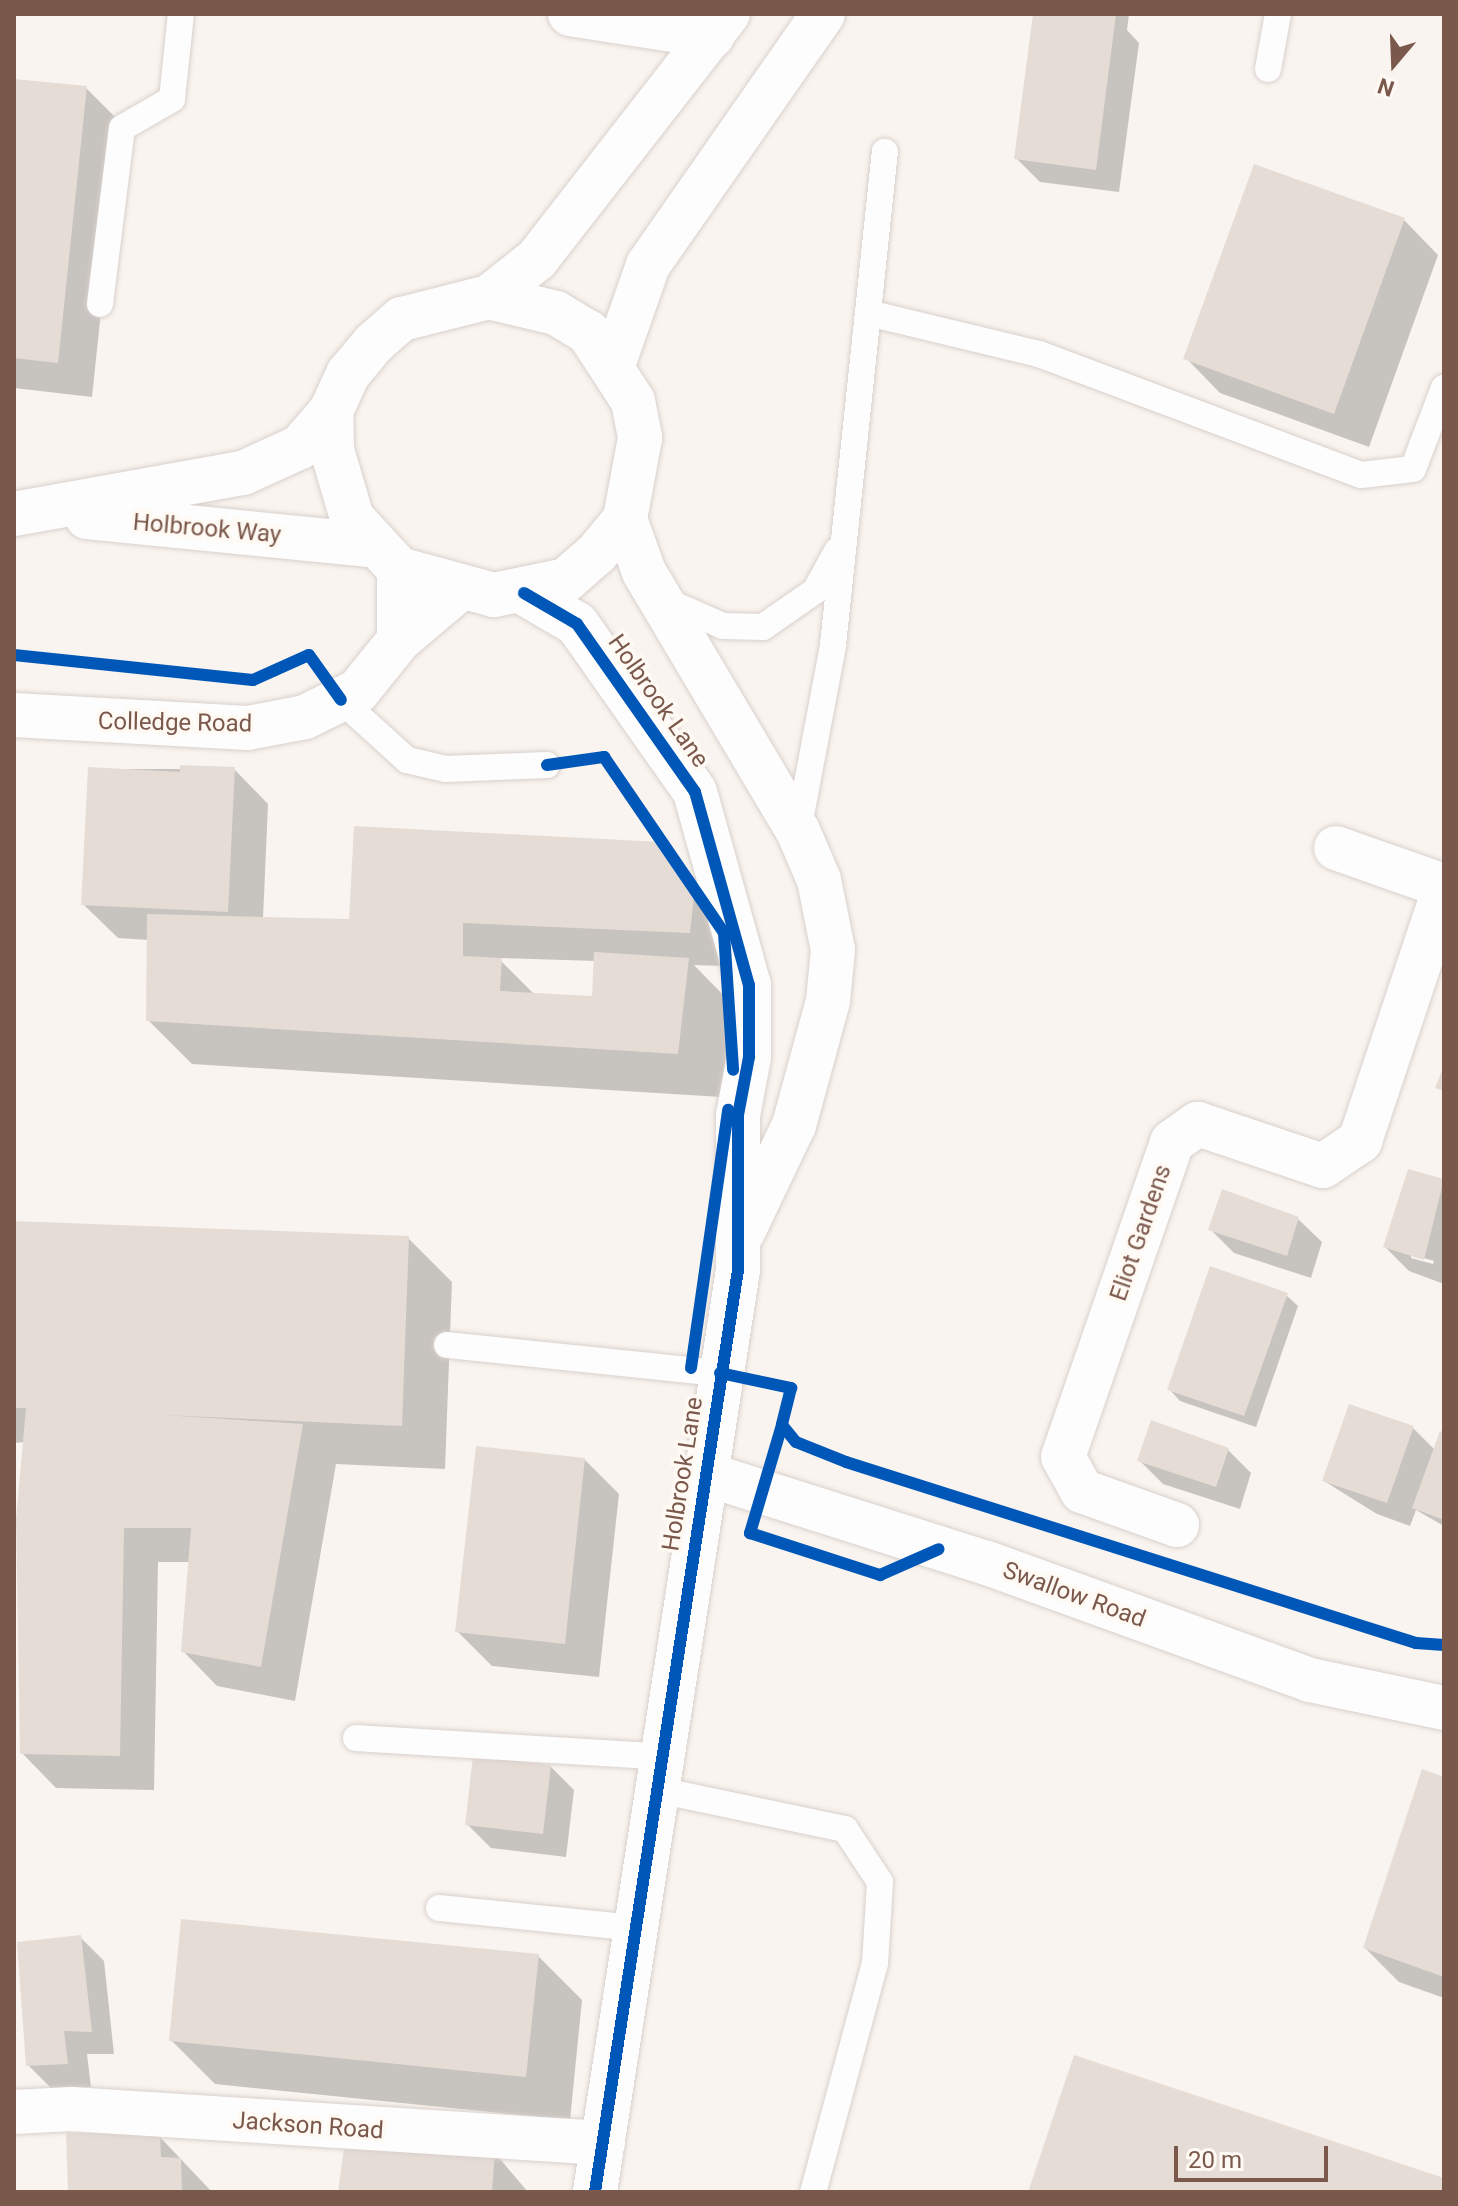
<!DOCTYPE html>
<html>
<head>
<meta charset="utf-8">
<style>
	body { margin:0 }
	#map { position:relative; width:1458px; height:2206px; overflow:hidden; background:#f9f4ef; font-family:Roboto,sans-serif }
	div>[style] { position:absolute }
	.shadow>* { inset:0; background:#0003 }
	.building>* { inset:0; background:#e6dcd6 }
	.roads { filter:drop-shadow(0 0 2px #d9d0cc) drop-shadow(0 0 2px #d9d0cc) }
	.lane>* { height:26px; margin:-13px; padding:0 13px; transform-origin:13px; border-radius:13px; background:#fefdfd }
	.street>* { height:44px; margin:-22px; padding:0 22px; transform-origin:22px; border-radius:22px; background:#fefdfd }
	.secondary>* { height:44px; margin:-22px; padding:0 22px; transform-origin:22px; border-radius:22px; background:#fefdfd }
	.cycleway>* { height:12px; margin:-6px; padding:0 6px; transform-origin:6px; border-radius:6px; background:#0057b8 }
	span { translate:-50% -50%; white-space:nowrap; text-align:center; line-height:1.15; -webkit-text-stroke:7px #fff9f3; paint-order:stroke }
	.street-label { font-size:24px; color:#7b584c }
	.frame { position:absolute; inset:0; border:16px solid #7b584c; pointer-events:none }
	.north { position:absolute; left:1354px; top:24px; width:80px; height:80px; -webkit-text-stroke:6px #fff9f3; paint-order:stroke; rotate:199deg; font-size:22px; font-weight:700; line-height:32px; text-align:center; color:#7b584c }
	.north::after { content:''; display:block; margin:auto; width:28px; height:36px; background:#7b584c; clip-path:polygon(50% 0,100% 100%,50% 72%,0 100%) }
	.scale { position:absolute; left:1174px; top:2146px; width:154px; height:36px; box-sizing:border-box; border:4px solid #7b584c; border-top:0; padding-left:10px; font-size:24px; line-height:28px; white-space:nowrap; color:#7b584c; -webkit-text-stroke:6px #fff9f3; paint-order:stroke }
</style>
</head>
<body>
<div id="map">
	<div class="shadow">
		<i style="clip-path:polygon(1035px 14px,1129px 14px,1127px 30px,1139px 43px,1119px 192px,1040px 182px,1016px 158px)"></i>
		<i style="clip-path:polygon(14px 81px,86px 88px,121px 123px,92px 397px,14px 388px)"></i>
		<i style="clip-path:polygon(1404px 220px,1438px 255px,1369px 447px,1220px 393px,1186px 358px)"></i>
		<i style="clip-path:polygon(evenodd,89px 769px,234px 769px,268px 804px,263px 919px,354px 922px,660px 844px,695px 878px,728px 932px,724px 966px,694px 965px,732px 1004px,721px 1097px,192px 1064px,148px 1020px,149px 940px,118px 938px,83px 904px,89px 769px,498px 958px,596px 961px,594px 998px,535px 995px,498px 958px)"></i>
		<i style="clip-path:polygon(evenodd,1410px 1171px,1444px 1181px,1444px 1284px,1409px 1271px,1385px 1247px,1410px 1171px,1411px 1254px,1434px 1261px,1433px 1264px,1411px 1258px,1411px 1254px)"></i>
		<i style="clip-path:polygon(1298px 1219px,1322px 1242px,1311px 1278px,1234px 1253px,1210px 1229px)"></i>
		<i style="clip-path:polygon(14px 1223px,408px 1238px,452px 1282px,445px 1469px,336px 1464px,295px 1701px,217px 1686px,183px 1651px,190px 1562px,158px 1562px,154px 1790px,56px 1788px,22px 1753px,25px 1442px,14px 1443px)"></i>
		<i style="clip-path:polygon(1286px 1295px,1298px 1306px,1256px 1427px,1180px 1401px,1169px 1389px)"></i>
		<i style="clip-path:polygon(1413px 1428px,1435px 1450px,1444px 1435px,1444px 1526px,1416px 1510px,1410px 1526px,1377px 1514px,1324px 1481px)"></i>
		<i style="clip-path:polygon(1228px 1450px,1251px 1473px,1240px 1509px,1163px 1484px,1139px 1460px)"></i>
		<i style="clip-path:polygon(584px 1459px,619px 1494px,599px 1677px,492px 1666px,457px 1631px)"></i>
		<i style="clip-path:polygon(550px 1766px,574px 1790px,566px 1857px,491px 1848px,467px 1824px)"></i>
		<i style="clip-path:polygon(1444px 1779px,1444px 1998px,1399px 1982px,1365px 1948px)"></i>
		<i style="clip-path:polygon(80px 1937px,104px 1961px,114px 2054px,87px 2054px,91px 2087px,52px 2089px,28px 2065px)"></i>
		<i style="clip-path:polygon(538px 1956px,582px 2000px,570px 2120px,215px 2084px,171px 2040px)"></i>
		<i style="clip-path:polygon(159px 2136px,212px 2192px,71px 2192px)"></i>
		<i style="clip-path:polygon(494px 2152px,528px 2192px,340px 2192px)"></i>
	</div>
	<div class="building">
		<i style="clip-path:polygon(1033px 14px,1116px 14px,1096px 170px,1014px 159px)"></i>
		<i style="clip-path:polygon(14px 79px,87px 86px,58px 363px,14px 358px)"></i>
		<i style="clip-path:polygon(1254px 164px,1405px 218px,1334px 414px,1183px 359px)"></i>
		<i style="clip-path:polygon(180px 765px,235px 767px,228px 912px,81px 905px,88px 767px,180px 772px)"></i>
		<i style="clip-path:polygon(354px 826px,661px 842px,694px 896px,690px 933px,463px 923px,463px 956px,502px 958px,500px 991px,592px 996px,594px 952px,689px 958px,678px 1054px,146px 1021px,147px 914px,349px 919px)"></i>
		<i style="clip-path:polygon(1444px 1065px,1444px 1091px,1435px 1088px)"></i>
		<i style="clip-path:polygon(1408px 1169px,1444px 1179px,1424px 1260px,1383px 1247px)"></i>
		<i style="clip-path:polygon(1222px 1189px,1299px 1217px,1287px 1256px,1208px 1230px)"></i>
		<i style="clip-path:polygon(14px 1221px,409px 1236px,402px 1426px,163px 1415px,303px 1424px,261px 1667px,181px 1652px,191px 1528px,124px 1528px,120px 1756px,20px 1754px,16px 1519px,26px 1408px,14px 1408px)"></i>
		<i style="clip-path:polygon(1210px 1266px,1288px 1293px,1244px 1416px,1167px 1390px)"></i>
		<i style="clip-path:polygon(1349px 1404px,1414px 1426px,1387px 1503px,1322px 1481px)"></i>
		<i style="clip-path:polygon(1151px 1420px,1229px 1448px,1216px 1487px,1137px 1461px)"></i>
		<i style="clip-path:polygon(1440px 1431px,1444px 1433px,1444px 1520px,1412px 1508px)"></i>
		<i style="clip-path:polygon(476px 1446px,585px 1458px,565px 1644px,455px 1632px)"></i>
		<i style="clip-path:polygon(473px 1756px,551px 1765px,543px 1834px,465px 1825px)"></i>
		<i style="clip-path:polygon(1422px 1769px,1444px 1777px,1444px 1977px,1363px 1948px)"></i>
		<i style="clip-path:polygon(181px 1919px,539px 1954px,526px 2077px,169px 2041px)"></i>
		<i style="clip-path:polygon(81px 1935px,92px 2032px,64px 2031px,68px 2064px,26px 2066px,17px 1942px)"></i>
		<i style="clip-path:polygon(1074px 2055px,1444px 2178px,1444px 2192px,1028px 2192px)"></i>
		<i style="clip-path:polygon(66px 2133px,160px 2134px,161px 2157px,181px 2158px,182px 2192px,68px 2192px)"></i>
		<i style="clip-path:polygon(345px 2140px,495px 2151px,492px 2192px,338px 2192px)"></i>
	</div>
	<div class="roads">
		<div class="lane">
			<i style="left:1268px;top:69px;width:56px;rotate:-79.7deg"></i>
			<i style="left:100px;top:304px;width:177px;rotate:-82.9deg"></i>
			<i style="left:122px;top:128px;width:58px;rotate:-30.1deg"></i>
			<i style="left:172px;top:99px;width:85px;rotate:-84deg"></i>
			<i style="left:868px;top:313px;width:176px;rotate:13.5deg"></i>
			<i style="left:1039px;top:354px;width:344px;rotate:20.6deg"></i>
			<i style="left:1361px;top:475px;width:52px;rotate:-6.6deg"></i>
			<i style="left:1413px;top:469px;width:87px;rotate:-69.1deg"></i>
			<i style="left:666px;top:601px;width:62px;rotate:23.7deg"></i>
			<i style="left:723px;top:626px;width:40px;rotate:1.4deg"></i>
			<i style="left:763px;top:627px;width:63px;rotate:-34.7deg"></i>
			<i style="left:815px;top:591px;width:46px;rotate:-61.2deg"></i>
			<i style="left:341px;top:700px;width:89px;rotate:42.3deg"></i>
			<i style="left:407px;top:760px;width:39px;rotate:13deg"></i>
			<i style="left:445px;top:769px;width:102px;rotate:-2.2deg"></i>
			<i style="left:798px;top:831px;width:189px;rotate:-79.3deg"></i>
			<i style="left:833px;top:645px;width:496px;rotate:-84deg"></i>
			<i style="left:447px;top:1345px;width:274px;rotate:5.9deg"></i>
			<i style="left:356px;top:1738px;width:308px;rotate:3.5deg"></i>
			<i style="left:658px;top:1790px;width:191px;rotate:11.8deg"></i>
			<i style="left:845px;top:1829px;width:64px;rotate:56.6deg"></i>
			<i style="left:880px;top:1882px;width:81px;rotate:93.5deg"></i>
			<i style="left:875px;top:1963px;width:237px;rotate:105.1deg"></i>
			<i style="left:439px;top:1908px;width:198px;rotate:5.8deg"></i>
		</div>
		<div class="street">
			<i style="left:570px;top:14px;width:144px;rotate:8.8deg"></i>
			<i style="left:399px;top:569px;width:71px;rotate:90deg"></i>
			<i style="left:399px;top:640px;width:76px;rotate:-40.2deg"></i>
			<i style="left:14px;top:715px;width:234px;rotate:3.2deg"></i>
			<i style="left:248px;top:728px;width:58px;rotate:-10.9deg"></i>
			<i style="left:305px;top:717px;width:59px;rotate:-26.1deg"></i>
			<i style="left:358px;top:691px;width:65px;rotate:-51.2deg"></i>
			<i style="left:1336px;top:848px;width:114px;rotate:19.4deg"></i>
			<i style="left:706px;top:1474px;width:295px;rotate:17.6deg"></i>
			<i style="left:987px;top:1563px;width:344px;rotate:19.9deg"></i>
			<i style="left:1310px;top:1680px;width:137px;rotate:11.8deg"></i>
			<i style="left:1177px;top:1525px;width:101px;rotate:-160.3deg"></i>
			<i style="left:1082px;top:1491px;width:39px;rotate:-119deg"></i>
			<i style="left:1063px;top:1457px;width:333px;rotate:-70.9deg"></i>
			<i style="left:1172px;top:1142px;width:32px;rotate:-35deg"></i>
			<i style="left:1198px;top:1124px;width:132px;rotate:18.6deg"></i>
			<i style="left:1323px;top:1166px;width:45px;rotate:-34deg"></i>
			<i style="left:1360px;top:1141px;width:265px;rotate:-71.5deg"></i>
			<i style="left:14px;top:2112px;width:57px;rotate:-3deg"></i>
			<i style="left:71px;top:2109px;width:533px;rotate:3.66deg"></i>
		</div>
		<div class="secondary">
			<i style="left:489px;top:297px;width:69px;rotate:13.4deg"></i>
			<i style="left:556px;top:313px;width:37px;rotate:31deg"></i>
			<i style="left:588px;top:332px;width:82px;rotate:56.9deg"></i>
			<i style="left:633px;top:401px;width:38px;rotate:79deg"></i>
			<i style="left:640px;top:438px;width:82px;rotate:100.5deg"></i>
			<i style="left:625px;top:519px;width:44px;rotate:129.5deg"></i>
			<i style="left:597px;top:553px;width:41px;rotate:138.9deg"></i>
			<i style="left:566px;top:580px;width:74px;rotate:168.2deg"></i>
			<i style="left:494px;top:595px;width:98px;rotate:-164.7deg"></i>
			<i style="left:399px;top:569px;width:69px;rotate:-132.7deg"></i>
			<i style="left:352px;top:518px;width:71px;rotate:-106.4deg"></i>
			<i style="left:332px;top:450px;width:39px;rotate:-91deg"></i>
			<i style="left:331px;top:411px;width:41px;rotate:-65.3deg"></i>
			<i style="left:348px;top:374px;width:40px;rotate:-50deg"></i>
			<i style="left:374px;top:343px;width:37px;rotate:-41deg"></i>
			<i style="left:402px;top:319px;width:90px;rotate:-14.2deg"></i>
			<i style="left:489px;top:297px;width:61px;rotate:-38.4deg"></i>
			<i style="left:537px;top:259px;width:311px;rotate:-52.1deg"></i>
			<i style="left:613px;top:365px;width:106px;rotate:-70.7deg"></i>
			<i style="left:648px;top:265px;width:306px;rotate:-55.1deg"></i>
			<i style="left:14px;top:514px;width:233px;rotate:-10.2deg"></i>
			<i style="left:243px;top:473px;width:63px;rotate:-24.5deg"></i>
			<i style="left:300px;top:447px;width:48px;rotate:-49.3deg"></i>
			<i style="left:87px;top:517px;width:289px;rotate:5.7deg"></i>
			<i style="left:625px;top:519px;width:56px;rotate:70.3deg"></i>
			<i style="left:644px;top:572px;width:301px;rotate:59.3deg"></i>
			<i style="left:798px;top:831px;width:53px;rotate:66.8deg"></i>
			<i style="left:819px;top:880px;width:71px;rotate:78.7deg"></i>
			<i style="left:833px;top:950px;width:51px;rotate:95.6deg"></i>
			<i style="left:828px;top:1001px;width:129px;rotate:105.3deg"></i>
			<i style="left:794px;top:1125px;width:119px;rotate:115.5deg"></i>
			<i style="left:524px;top:593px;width:61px;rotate:30.3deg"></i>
			<i style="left:577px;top:624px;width:205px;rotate:54.9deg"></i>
			<i style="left:695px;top:792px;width:200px;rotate:74.4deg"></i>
			<i style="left:749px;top:985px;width:72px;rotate:90deg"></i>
			<i style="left:749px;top:1057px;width:59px;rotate:100.7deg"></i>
			<i style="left:738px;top:1115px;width:155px;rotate:90deg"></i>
			<i style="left:738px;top:1270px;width:933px;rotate:98.82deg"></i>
		</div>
	</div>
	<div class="cycleway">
		<i style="left:524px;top:593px;width:61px;rotate:30.3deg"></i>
		<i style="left:577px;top:624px;width:205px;rotate:54.9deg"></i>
		<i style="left:695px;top:792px;width:200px;rotate:74.4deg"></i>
		<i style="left:749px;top:985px;width:72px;rotate:90deg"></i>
		<i style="left:749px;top:1057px;width:59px;rotate:100.7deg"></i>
		<i style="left:738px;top:1115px;width:155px;rotate:90deg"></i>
		<i style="left:738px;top:1270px;width:933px;rotate:98.82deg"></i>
		<i style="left:14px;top:655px;width:240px;rotate:6deg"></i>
		<i style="left:253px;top:680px;width:61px;rotate:-24.1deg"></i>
		<i style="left:309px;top:655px;width:55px;rotate:54.6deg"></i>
		<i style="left:547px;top:765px;width:58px;rotate:-8deg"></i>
		<i style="left:604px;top:757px;width:213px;rotate:55.7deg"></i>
		<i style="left:724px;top:933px;width:137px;rotate:86.2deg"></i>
		<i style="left:691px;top:1368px;width:261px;rotate:-81.8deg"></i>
		<i style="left:720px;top:1373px;width:73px;rotate:11.9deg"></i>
		<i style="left:791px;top:1388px;width:38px;rotate:104deg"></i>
		<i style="left:782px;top:1425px;width:22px;rotate:51deg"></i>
		<i style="left:796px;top:1442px;width:54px;rotate:21.8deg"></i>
		<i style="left:846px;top:1462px;width:598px;rotate:17.62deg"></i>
		<i style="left:1416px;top:1643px;width:28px;rotate:4deg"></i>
		<i style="left:782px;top:1425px;width:113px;rotate:106.5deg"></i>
		<i style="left:750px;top:1533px;width:137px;rotate:17.9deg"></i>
		<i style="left:880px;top:1575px;width:64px;rotate:-23.8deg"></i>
	</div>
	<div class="street-label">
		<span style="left:207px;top:529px;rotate:5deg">Holbrook Way</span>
		<span style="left:658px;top:701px;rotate:55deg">Holbrook Lane</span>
		<span style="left:175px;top:723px;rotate:1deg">Colledge Road</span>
		<span style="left:1141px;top:1233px;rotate:-71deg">Eliot Gardens</span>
		<span style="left:683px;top:1474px;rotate:-81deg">Holbrook Lane</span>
		<span style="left:1074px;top:1595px;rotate:20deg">Swallow Road</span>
		<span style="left:308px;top:2126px;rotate:4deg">Jackson Road</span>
	</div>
	<div class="frame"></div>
	<div class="north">N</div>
	<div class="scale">20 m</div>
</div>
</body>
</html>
